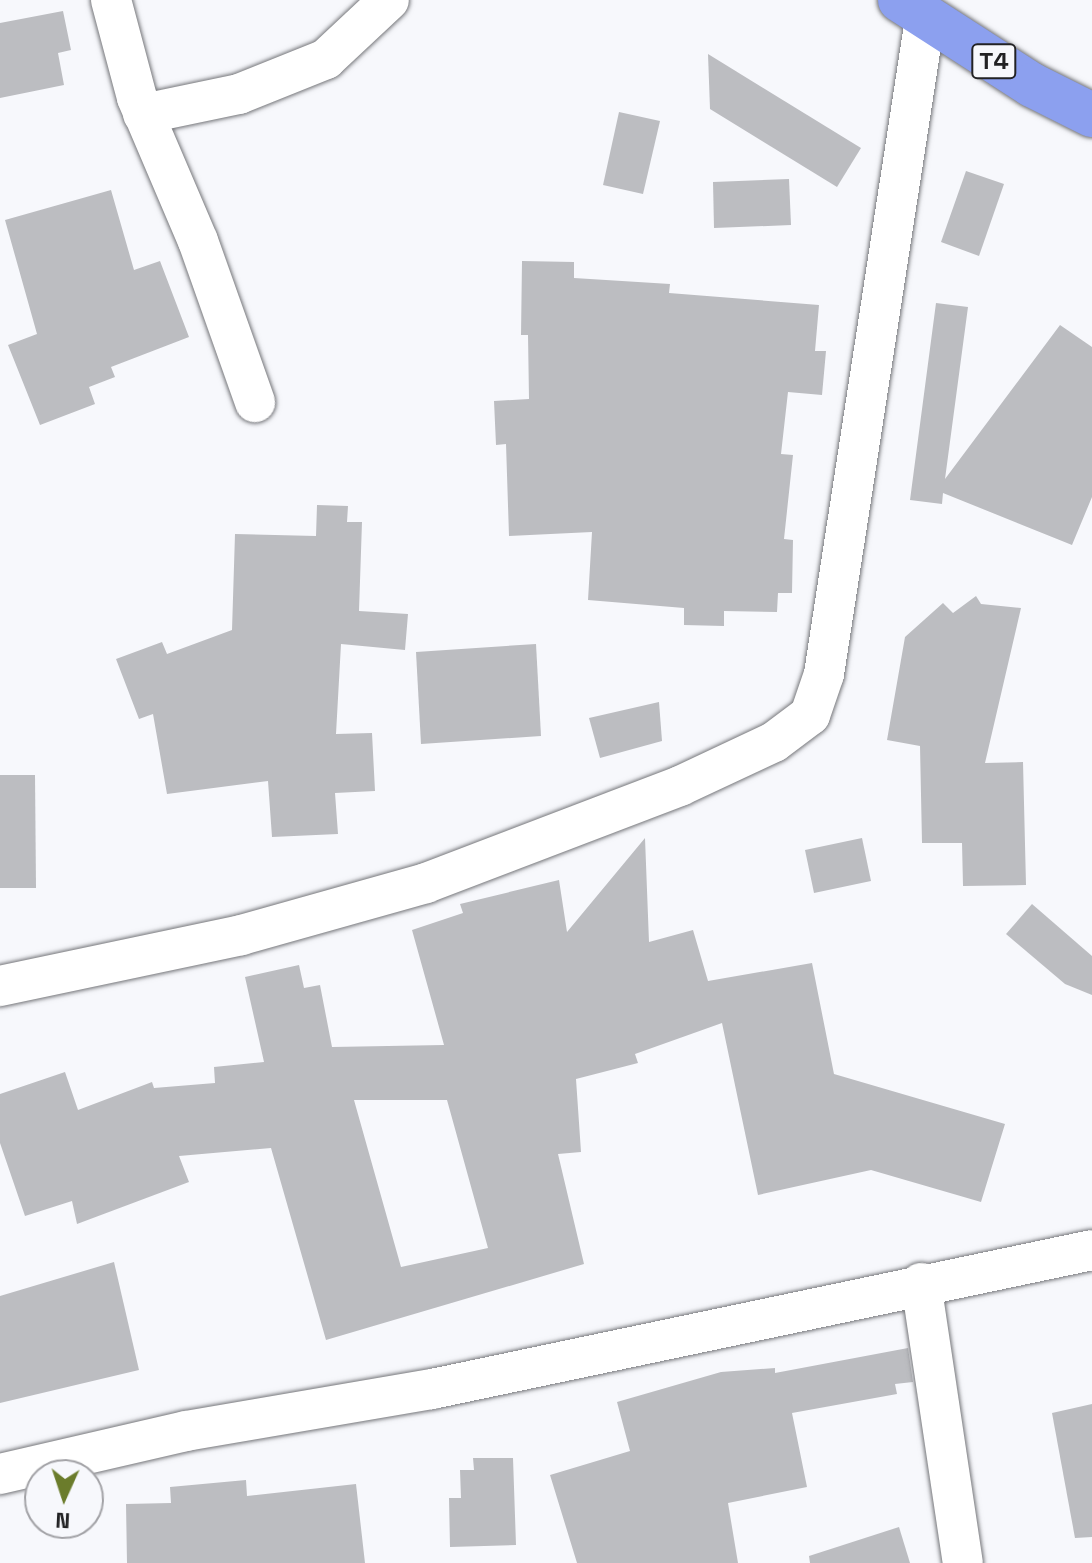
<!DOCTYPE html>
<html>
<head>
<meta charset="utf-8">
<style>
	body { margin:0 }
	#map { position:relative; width:1092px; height:1563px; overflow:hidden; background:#f7f8fc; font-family:"Space Grotesk",sans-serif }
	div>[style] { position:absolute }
	.building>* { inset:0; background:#bcbdc1 }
	.roads { filter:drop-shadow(0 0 2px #76777b) drop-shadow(0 0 2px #76777b) }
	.minor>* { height:40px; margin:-20px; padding:0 20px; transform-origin:20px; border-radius:20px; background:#fff }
	.highway>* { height:44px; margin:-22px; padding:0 22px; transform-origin:22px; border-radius:22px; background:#8ca0ef }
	span { translate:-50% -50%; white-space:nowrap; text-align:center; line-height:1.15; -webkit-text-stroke:6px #f7f8fc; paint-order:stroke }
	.shield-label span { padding:2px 6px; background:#f7f8fc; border:2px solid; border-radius:6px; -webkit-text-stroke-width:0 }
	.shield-label { font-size:24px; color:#222224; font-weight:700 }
	.north { position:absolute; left:24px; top:1459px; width:80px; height:80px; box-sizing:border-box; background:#f7f8fc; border:2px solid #a2a2a6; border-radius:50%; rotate:183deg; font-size:22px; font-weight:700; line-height:32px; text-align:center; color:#222224 }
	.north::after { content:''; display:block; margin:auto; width:28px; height:36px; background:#6b7c2b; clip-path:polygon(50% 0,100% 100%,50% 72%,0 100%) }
</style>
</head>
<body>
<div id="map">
	<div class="building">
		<i style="clip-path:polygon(63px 11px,71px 50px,58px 53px,64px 85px,0 98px,0 23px)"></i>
		<i style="clip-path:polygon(708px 54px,861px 148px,837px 187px,710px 109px)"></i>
		<i style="clip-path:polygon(619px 112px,660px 121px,643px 194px,603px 185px)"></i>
		<i style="clip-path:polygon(966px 171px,1004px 184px,979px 256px,941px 242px)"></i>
		<i style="clip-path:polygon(789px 179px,791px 225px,714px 228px,713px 182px)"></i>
		<i style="clip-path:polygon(111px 190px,134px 270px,160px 261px,189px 337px,111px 367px,115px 377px,89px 387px,95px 404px,40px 425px,8px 345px,37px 334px,5px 220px)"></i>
		<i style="clip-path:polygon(522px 261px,574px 262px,574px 278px,670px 284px,669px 293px,819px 305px,815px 351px,826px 351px,822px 395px,788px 392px,781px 454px,793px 455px,784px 539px,793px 540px,792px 593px,778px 593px,777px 612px,724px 611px,724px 626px,684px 625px,684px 608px,588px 600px,592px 532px,509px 536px,506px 444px,496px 445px,494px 401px,529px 399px,528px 335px,521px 335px)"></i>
		<i style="clip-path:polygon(936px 303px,968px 307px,945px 479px,1060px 325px,1092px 347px,1092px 497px,1072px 545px,943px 493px,942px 504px,910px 500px)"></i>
		<i style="clip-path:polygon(317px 505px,348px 506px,347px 522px,362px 522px,359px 611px,408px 614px,405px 650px,341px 644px,336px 734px,372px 733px,375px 791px,335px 793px,338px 834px,272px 837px,268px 781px,167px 794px,153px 714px,139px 719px,116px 659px,162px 642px,167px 654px,232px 630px,235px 534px,316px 536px)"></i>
		<i style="clip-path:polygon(976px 596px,981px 604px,1021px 608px,985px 763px,1023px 762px,1026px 885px,963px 886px,962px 843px,922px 843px,920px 746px,887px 740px,905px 637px,943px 603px,953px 613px)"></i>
		<i style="clip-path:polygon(536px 644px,541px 736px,421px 744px,416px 652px)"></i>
		<i style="clip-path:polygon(659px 702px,662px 741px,600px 758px,589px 718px)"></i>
		<i style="clip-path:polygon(0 775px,35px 775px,36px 888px,0 888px)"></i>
		<i style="clip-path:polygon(evenodd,645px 838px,649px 942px,693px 930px,708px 981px,812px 963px,834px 1074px,1005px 1124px,981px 1202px,871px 1170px,758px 1195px,722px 1023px,635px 1054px,638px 1063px,576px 1079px,581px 1152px,558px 1154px,584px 1264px,326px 1340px,271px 1148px,179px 1156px,189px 1182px,77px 1224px,72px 1201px,25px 1216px,0 1143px,0 1094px,65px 1072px,78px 1110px,152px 1082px,154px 1088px,215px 1083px,214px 1067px,264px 1062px,245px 977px,299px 965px,304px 988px,320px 985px,332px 1047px,444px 1045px,412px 930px,463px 913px,460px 904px,559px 880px,567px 932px,645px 838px,354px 1100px,447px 1100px,488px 1248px,401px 1267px,354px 1100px)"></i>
		<i style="clip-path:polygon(862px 838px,871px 881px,814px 893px,805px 850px)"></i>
		<i style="clip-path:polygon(1032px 904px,1092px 956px,1092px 995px,1065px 984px,1006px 934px)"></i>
		<i style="clip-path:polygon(114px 1262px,139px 1370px,0 1403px,0 1296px)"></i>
		<i style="clip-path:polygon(908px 1348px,913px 1382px,895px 1384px,897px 1394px,792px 1413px,807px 1487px,728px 1503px,738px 1563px,577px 1563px,550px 1475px,630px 1451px,617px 1402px,721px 1372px,775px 1368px,775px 1373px)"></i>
		<i style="clip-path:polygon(1092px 1404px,1092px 1537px,1075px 1538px,1052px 1413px)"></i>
		<i style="clip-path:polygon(473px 1458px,513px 1458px,516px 1545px,450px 1547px,449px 1498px,461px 1498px,460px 1470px,474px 1470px)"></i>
		<i style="clip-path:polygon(246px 1480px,247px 1496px,356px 1484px,365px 1563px,127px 1563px,126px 1504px,171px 1503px,170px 1487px)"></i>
		<i style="clip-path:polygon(899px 1527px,910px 1563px,810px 1563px,809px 1556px)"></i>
	</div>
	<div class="roads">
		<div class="minor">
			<i style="left:111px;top:0;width:101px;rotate:75.1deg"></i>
			<i style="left:137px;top:98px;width:155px;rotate:66.9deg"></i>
			<i style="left:198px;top:241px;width:171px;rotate:70.5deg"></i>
			<i style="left:143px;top:114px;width:98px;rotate:-11.8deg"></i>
			<i style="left:239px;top:94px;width:94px;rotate:-21.9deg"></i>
			<i style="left:326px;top:59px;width:86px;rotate:-43.1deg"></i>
			<i style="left:0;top:986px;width:246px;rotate:-11.9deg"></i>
			<i style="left:241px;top:935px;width:192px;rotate:-15.7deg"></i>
			<i style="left:426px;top:883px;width:272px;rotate:-20.9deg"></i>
			<i style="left:680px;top:786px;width:104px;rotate:-25.1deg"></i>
			<i style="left:774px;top:742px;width:45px;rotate:-36.9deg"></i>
			<i style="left:810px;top:715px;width:43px;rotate:-71.1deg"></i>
			<i style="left:824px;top:674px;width:663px;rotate:-81.23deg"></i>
			<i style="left:921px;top:1283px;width:283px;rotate:81.5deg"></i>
			<i style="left:0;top:1474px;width:191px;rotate:-13deg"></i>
			<i style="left:186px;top:1431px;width:250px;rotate:-9.7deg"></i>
			<i style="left:432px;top:1389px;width:674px;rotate:-11.89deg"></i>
		</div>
		<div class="highway">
			<i style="left:900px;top:0;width:157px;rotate:32.8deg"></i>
			<i style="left:1032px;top:85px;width:67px;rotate:26.6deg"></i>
		</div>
	</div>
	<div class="shield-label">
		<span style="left:994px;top:61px">T4</span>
	</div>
	<div class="north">N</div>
</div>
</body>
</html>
